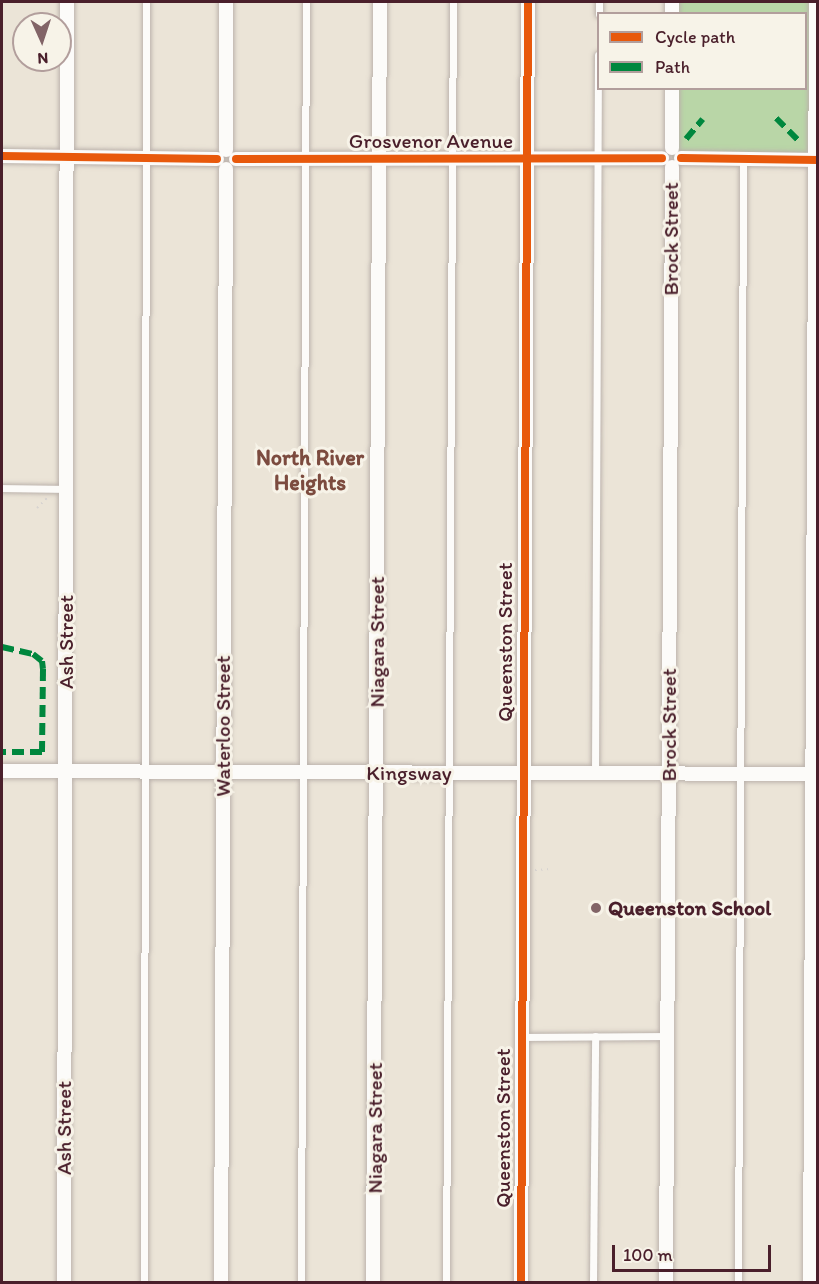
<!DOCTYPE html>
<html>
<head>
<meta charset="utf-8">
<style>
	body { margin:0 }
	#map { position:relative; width:819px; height:1284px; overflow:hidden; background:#ebe4d7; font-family:Itim,sans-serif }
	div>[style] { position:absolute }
	.green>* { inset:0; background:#b9d6a7 }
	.path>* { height:2px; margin-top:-1px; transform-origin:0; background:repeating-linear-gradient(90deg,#d7d3d0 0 1.5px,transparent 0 6px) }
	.roads { filter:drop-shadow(0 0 2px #bbb2ac) drop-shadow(0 0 2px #bbb2ac) }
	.service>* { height:7px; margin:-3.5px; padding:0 3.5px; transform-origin:3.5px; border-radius:3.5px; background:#fcfbf9 }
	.minor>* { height:14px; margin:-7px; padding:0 7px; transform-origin:7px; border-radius:7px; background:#fcfbf9 }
	.quiet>* { height:6px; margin-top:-3px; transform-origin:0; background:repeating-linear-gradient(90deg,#00873e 0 12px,transparent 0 18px) }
	.cycleway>* { height:8px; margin:-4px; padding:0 4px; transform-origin:4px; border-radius:4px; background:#e8590c }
	.dots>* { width:16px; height:16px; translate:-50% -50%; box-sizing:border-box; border:3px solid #f7f3e8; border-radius:50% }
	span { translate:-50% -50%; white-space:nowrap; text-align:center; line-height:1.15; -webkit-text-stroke:6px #f7f3e8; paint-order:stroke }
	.street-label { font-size:21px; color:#4a1f2b }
	.poi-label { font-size:21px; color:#4a1f2b; font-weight:700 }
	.left { translate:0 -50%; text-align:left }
	.neighbourhood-label { font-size:22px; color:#7c4b3f; font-weight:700 }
	.frame { position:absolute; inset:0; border:3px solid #4a1f2b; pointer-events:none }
	.legend { position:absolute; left:597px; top:12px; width:210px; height:78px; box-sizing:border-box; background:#f7f3e8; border:2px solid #b29e9c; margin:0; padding:8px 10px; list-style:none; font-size:18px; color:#4a1f2b }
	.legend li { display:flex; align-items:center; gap:12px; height:30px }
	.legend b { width:30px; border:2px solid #b29e9c }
	.north { position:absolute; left:12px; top:12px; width:60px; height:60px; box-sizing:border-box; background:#f7f3e8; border:2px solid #b29e9c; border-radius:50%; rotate:177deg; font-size:16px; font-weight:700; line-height:24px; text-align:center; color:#4a1f2b }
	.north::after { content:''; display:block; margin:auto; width:21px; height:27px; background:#826467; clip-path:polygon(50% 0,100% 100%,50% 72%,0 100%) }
	.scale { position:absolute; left:612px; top:1245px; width:159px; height:27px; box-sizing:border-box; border:3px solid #4a1f2b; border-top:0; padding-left:8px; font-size:18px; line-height:21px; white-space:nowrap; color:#4a1f2b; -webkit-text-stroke:4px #f7f3e8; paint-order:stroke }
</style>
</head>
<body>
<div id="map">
	<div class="green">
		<i style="clip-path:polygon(672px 2px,816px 2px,816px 160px,672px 158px,672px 89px,806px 88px,806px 14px,672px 13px)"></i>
	</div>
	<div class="path">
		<i style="left:37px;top:508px;width:16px;rotate:-45deg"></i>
		<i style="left:535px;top:870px;width:15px;rotate:-4deg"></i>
	</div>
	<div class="roads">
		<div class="service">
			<i style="left:599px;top:14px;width:12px;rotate:-90deg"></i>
			<i style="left:2px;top:488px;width:64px;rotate:0.9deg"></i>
			<i style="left:595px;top:773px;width:718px;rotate:-89.76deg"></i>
			<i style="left:522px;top:1037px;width:145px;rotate:-0.4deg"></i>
			<i style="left:144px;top:1282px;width:1280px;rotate:-89.91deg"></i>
			<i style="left:301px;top:1282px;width:1280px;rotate:-89.78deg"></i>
			<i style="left:446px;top:1282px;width:1280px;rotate:-89.69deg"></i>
			<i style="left:593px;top:1282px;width:246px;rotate:-89.5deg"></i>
			<i style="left:738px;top:1282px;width:1123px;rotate:-89.74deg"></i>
		</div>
		<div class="minor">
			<i style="left:672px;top:14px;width:12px;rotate:-90deg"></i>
			<i style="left:672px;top:148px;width:60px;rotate:-90deg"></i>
			<i style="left:226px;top:150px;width:148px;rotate:-90deg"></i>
			<i style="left:2px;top:156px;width:215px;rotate:0.8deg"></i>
			<i style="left:681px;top:158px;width:137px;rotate:0.8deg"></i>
			<i style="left:236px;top:159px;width:426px;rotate:-0.1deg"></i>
			<i style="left:2px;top:771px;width:816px;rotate:0.21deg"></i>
			<i style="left:64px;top:1282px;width:1280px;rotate:-89.87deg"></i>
			<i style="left:221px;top:1282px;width:1113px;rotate:-89.74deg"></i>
			<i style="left:373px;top:1282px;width:1280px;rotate:-89.69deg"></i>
			<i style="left:521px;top:1282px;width:1280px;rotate:-89.69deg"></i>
			<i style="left:666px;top:1282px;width:1115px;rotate:-89.69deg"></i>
			<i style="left:810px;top:1282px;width:1280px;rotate:-89.73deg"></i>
		</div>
	</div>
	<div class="quiet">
		<i style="left:776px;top:118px;width:34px;rotate:45deg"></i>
		<i style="left:686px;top:139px;width:26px;rotate:-50deg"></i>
		<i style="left:2px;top:647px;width:32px;rotate:13deg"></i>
		<i style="left:33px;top:654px;width:11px;rotate:38deg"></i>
		<i style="left:42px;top:661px;width:8px;rotate:83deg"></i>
		<i style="left:43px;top:669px;width:83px;rotate:90.7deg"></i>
		<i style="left:42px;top:752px;width:40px;rotate:180deg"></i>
	</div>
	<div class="cycleway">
		<i style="left:2px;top:156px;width:215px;rotate:0.8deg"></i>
		<i style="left:681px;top:158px;width:137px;rotate:0.8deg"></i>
		<i style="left:236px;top:159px;width:426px;rotate:-0.1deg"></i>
		<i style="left:521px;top:1282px;width:1280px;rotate:-89.69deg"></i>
	</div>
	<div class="dots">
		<i style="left:596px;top:908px;background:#826467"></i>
	</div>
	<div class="street-label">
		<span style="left:431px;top:141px">Grosvenor Avenue</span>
		<span style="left:671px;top:239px;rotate:-90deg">Brock Street</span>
		<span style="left:66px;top:642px;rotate:-90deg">Ash Street</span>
		<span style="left:377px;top:642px;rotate:-90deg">Niagara Street</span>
		<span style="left:505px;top:642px;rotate:-90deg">Queenston Street</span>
		<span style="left:669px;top:725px;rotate:-90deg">Brock Street</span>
		<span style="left:223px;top:726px;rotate:-90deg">Waterloo Street</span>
		<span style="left:409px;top:773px">Kingsway</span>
		<span style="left:64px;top:1128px;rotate:-90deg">Ash Street</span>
		<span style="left:375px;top:1128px;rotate:-90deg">Niagara Street</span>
		<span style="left:503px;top:1128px;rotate:-90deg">Queenston Street</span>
	</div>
	<div class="poi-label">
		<span class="left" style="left:608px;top:908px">Queenston School</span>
	</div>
	<div class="neighbourhood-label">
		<span style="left:310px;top:470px">North River<br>Heights</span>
	</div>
	<div class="frame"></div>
	<ul class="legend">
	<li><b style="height:8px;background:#e8590c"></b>Cycle path</li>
	<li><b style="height:8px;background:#00873e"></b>Path</li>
	</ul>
	<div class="north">N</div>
	<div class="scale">100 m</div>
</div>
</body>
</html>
